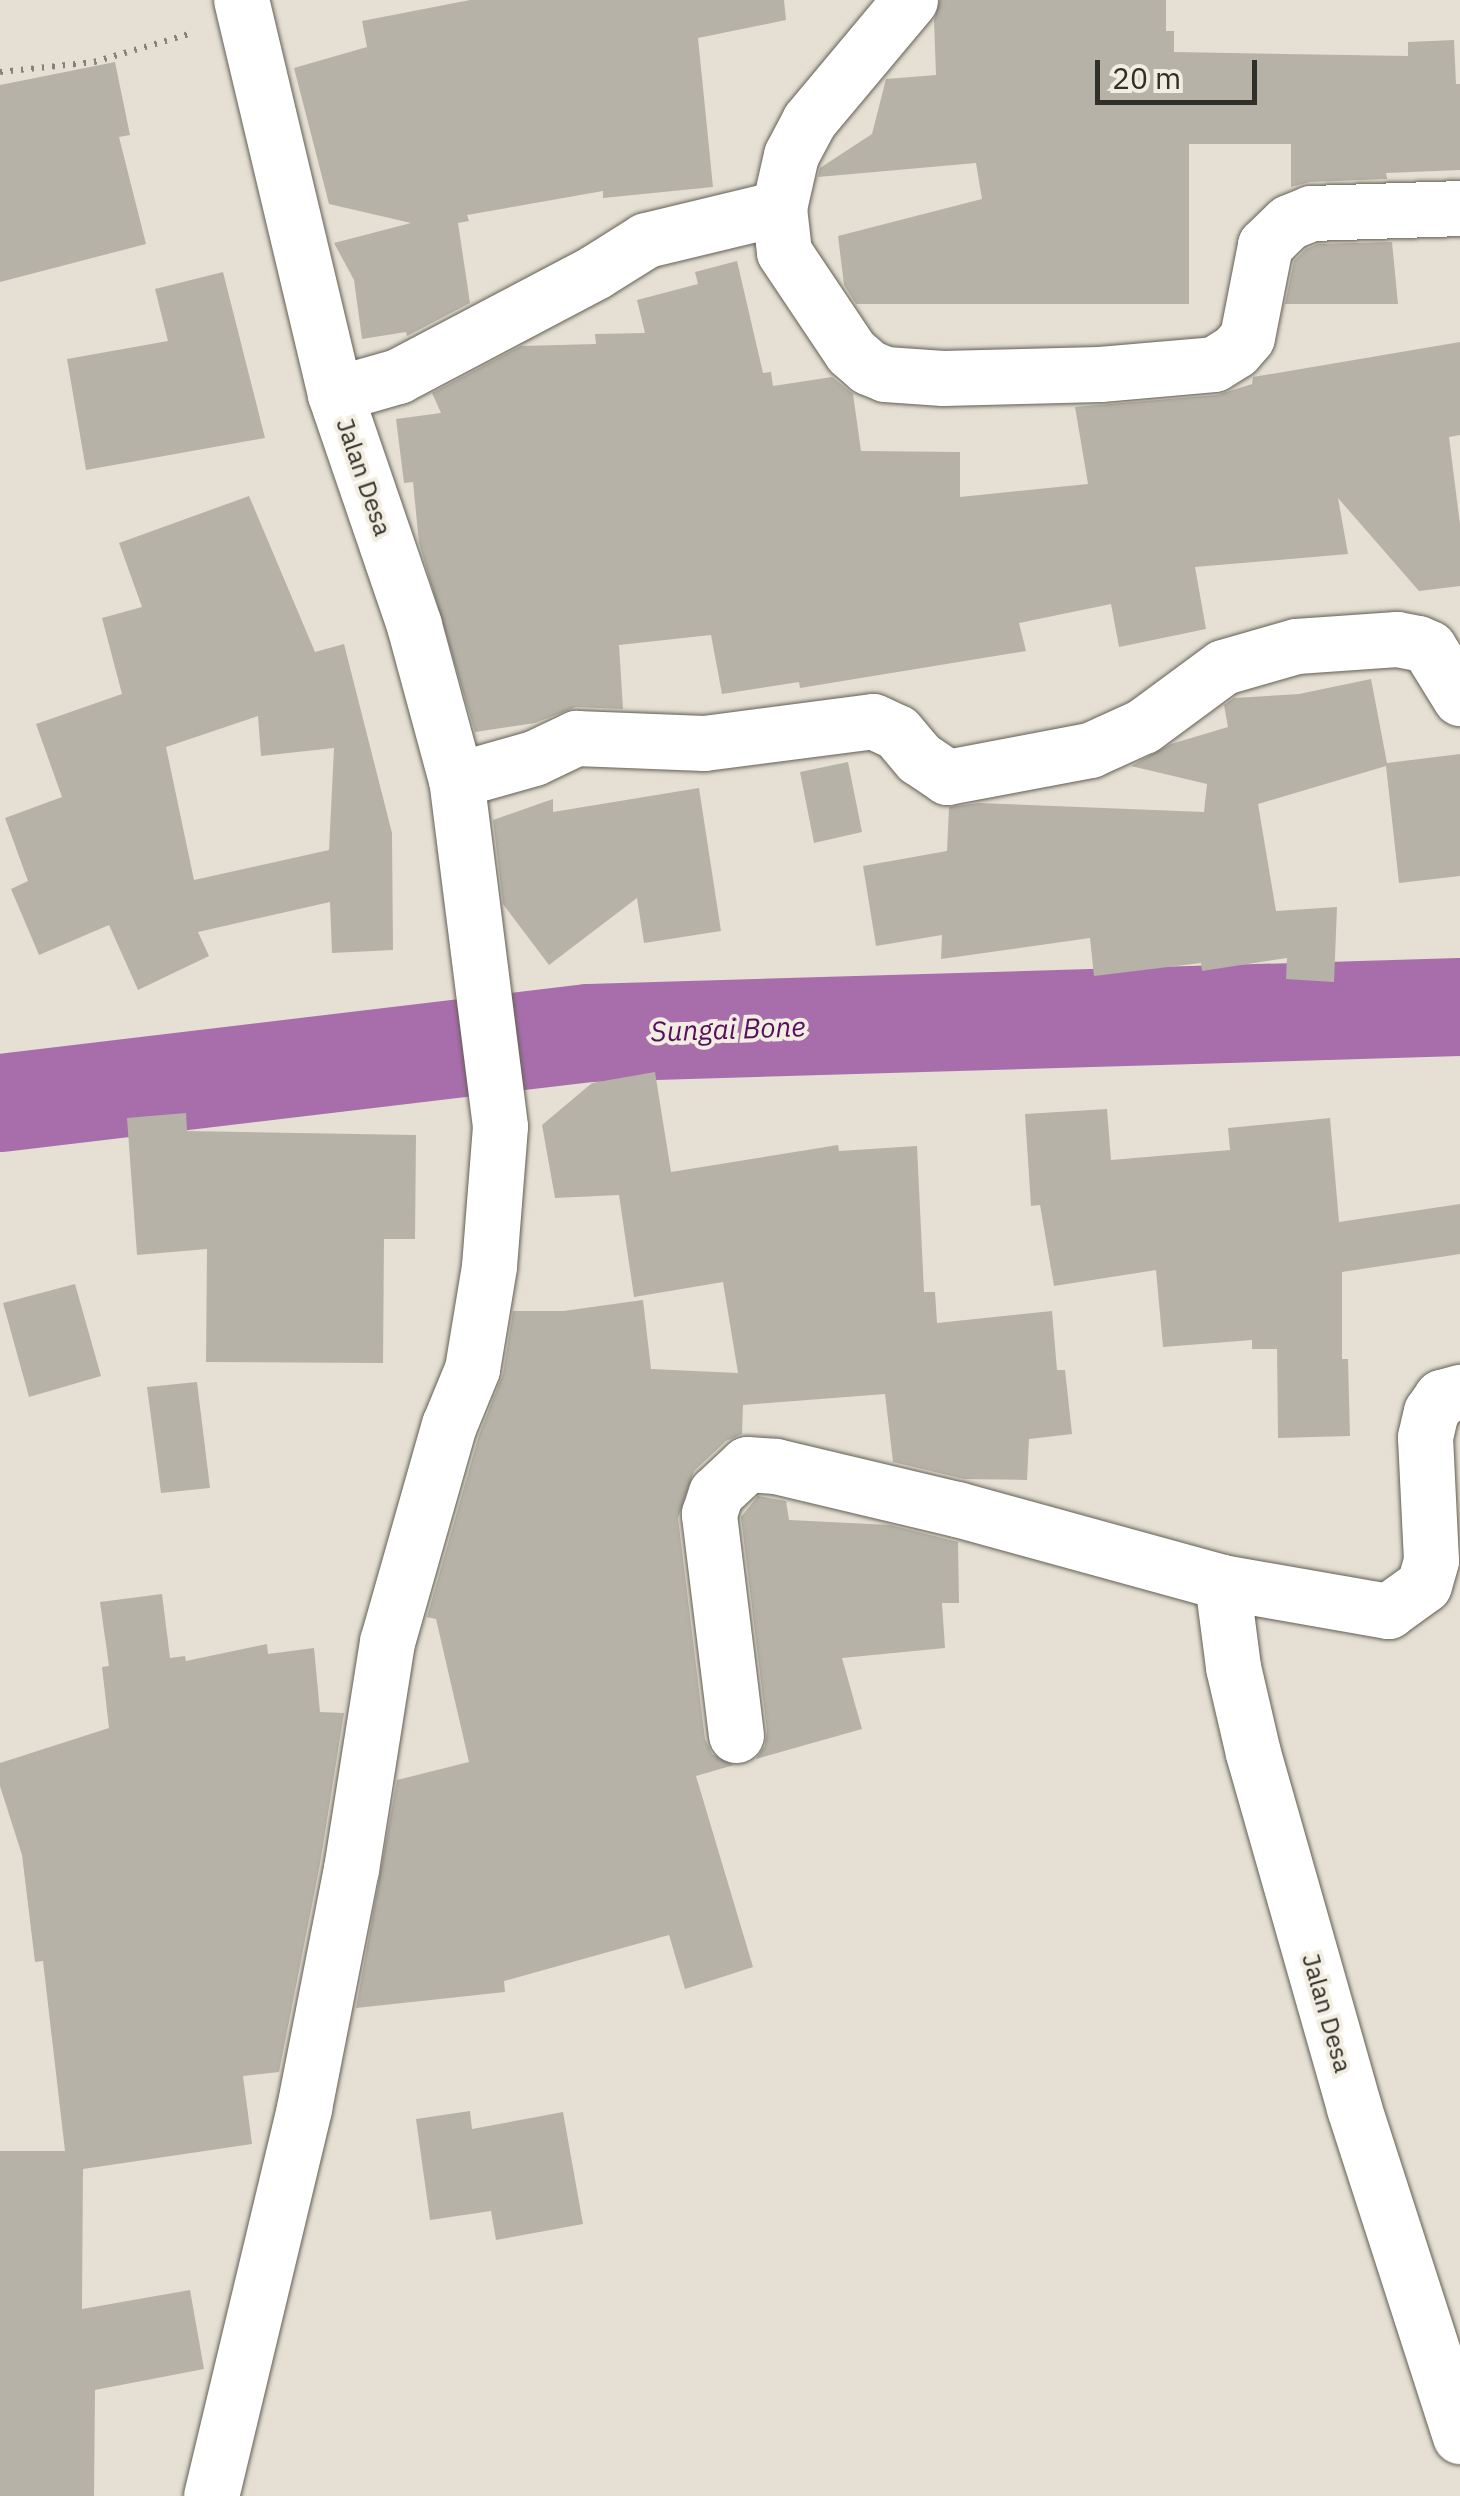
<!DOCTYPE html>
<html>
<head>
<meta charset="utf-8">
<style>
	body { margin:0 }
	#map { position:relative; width:1460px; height:2496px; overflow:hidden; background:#e5e0d3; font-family:"IBM Plex Sans",sans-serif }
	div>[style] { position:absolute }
	.river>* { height:98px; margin:-49px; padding:0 49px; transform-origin:49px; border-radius:49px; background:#a86eac }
	.building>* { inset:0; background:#b7b2a7 }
	.path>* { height:6px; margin-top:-3px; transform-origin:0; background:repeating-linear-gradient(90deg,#858279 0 2.5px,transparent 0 10.5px) }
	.roads { filter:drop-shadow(0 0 2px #645f55) drop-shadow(0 0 2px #645f55) }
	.minor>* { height:55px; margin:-27.5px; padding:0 27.5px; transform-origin:27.5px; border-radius:27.5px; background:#fff }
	span { translate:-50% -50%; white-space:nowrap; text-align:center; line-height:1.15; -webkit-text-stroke:8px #f2ede1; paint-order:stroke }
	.street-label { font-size:25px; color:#302f2a }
	.water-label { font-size:28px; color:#590f5f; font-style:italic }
	.scale { position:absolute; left:1095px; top:60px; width:162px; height:45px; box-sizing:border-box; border:5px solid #302f2a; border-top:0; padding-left:12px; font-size:30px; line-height:35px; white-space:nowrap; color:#302f2a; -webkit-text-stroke:8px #f2ede1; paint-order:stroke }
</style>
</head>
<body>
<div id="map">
	<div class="river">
		<i style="left:0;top:1103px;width:593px;rotate:-6.78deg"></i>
		<i style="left:589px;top:1033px;width:871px;rotate:-1.71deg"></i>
	</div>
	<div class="building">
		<i style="clip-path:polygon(470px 0,784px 0,786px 20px,698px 38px,713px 187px,603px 198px,603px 191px,467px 215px,469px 221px,458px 223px,470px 303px,407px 336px,406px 332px,362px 339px,354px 280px,334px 243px,411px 223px,329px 204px,294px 68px,367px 47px,362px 21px)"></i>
		<i style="clip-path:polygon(940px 0,1166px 0,1166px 31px,1174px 31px,1174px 52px,1408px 56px,1408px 42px,1454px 40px,1456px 84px,1460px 84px,1460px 170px,1386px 173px,1387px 179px,1310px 182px,1291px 187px,1291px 144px,1189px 144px,1189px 304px,856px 304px,844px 285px,838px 236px,982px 199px,976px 163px,818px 177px,820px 168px,872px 134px,886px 79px,936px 75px,934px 20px)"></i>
		<i style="clip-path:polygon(115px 62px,130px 135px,119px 137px,146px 244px,0 282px,0 85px)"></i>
		<i style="clip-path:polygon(1392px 242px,1398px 304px,1285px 304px,1294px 261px,1306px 249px,1318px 244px)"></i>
		<i style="clip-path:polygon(737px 261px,763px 373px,771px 372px,773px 386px,832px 377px,853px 394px,861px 451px,960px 452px,960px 497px,1088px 484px,1075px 407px,1217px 395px,1252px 384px,1253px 377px,1460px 342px,1460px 435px,1449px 437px,1460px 525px,1460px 586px,1419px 591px,1338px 498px,1348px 554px,1195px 567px,1206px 629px,1119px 647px,1111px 604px,1019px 623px,1026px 651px,800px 688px,799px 682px,722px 694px,711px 635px,619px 645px,623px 709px,576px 707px,535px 723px,475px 732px,419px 543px,413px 482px,404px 483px,396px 419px,441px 413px,432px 393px,521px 346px,596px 344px,595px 334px,645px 333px,637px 300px,698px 284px,695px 272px)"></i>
		<i style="clip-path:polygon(223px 272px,265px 438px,86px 470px,67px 359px,168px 341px,155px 289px)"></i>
		<i style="clip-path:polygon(evenodd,249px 496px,315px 652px,344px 644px,392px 833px,393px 950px,332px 953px,330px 902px,198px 932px,209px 956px,138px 990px,109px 925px,39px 955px,11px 889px,28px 881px,5px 818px,62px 797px,36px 724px,122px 694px,102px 618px,142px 607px,119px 543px,249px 496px,258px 716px,261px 756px,334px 748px,329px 850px,194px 880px,166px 747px,258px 716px)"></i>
		<i style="clip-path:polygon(1371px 679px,1387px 763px,1460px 754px,1460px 876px,1399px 883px,1386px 766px,1258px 804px,1276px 911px,1337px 907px,1334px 982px,1286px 979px,1287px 958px,1202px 971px,1201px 963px,1094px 976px,1090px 938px,941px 959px,942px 935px,876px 946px,863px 866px,947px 851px,949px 807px,979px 803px,1204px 812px,1207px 784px,1131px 766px,1171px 744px,1228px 727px,1224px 705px,1234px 698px,1299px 694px)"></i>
		<i style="clip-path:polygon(848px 762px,862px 832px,814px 843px,800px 772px)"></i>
		<i style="clip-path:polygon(699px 788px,721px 931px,644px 943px,637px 898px,549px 965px,503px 904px,493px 820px,553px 799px,553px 812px)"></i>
		<i style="clip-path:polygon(655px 1072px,671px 1172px,838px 1145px,839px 1151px,917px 1146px,924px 1292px,935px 1292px,937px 1323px,1052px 1311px,1057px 1370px,1065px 1370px,1072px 1434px,1029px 1439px,1027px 1480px,964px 1479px,893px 1462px,885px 1394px,743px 1405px,742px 1434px,726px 1441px,694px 1471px,678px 1518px,705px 1739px,712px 1754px,734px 1765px,696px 1776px,753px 1967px,685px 1989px,669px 1935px,504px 1981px,505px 1992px,356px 2008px,397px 1780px,469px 1762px,436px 1619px,427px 1617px,479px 1435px,503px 1374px,513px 1311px,563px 1311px,643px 1300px,651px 1369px,738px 1373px,723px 1282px,634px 1297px,619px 1195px,555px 1198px,542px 1125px,592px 1083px)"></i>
		<i style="clip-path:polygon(1107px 1109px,1111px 1160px,1230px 1150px,1228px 1128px,1330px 1118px,1339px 1222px,1460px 1204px,1460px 1254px,1342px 1272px,1342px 1359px,1348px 1359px,1350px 1436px,1278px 1438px,1277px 1349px,1252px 1349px,1252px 1340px,1163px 1347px,1156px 1270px,1054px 1286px,1040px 1205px,1031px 1206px,1025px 1114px)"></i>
		<i style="clip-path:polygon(186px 1113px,187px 1131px,416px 1135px,415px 1239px,384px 1239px,383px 1363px,206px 1362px,207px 1249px,137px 1255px,127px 1118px)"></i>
		<i style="clip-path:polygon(75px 1284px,101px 1376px,29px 1397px,3px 1303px)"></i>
		<i style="clip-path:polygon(197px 1382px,210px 1488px,161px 1493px,147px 1387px)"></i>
		<i style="clip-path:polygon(758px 1496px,786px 1501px,789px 1520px,890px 1525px,958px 1542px,959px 1603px,942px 1603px,945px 1648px,842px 1658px,862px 1729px,756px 1759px,765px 1746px,767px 1731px,741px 1517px)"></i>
		<i style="clip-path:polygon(162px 1594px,170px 1658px,185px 1656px,186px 1661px,267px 1644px,268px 1654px,314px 1648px,320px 1712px,344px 1713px,320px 1864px,279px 2072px,243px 2076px,252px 2144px,83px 2169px,82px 2309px,190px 2290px,204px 2369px,95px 2390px,94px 2496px,0 2496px,0 2151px,65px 2151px,43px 1961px,35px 1962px,22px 1855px,0 1786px,0 1763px,109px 1728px,102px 1667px,109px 1666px,100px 1602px)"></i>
		<i style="clip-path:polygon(470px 2111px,472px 2129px,563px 2112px,583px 2224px,496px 2240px,491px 2211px,430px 2220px,416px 2119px)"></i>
	</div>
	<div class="path">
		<i style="left:0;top:72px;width:95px;rotate:-6.1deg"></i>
		<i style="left:94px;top:62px;width:102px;rotate:-16.5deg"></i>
	</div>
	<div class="roads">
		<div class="minor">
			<i style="left:910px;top:0;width:158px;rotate:129.9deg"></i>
			<i style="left:809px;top:121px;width:38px;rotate:118deg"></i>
			<i style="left:791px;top:155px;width:54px;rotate:102.8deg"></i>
			<i style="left:779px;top:208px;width:44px;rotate:83.5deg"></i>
			<i style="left:784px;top:252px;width:120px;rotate:56.2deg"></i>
			<i style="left:851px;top:352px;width:23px;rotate:41deg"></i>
			<i style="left:868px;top:367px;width:18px;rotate:22deg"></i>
			<i style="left:885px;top:374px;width:58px;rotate:3.9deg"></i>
			<i style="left:943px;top:378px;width:157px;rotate:-1.5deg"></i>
			<i style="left:1100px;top:374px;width:114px;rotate:-5deg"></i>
			<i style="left:1214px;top:364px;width:25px;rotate:-32deg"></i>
			<i style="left:1235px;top:351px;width:18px;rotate:-49deg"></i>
			<i style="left:1247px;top:337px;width:94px;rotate:-78.9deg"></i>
			<i style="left:1265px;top:245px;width:33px;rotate:-44deg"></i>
			<i style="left:1289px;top:222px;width:24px;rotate:-22deg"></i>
			<i style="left:1311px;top:213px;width:149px;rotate:-1.9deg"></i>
			<i style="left:335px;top:394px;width:66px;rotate:-15.9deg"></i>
			<i style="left:398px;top:376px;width:223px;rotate:-27.8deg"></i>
			<i style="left:595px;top:272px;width:60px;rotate:-32.1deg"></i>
			<i style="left:646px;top:240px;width:137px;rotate:-13.5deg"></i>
			<i style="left:456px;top:780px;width:81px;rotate:-15.8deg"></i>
			<i style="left:534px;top:758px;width:47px;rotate:-25.5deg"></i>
			<i style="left:576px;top:738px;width:128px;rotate:2.2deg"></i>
			<i style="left:704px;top:743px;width:170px;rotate:-7.4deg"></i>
			<i style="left:873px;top:721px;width:26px;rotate:25deg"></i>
			<i style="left:897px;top:732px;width:34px;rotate:50deg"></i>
			<i style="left:919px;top:758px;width:34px;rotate:34deg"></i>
			<i style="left:947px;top:777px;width:146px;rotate:-10.7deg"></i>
			<i style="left:1090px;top:750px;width:58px;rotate:-24.4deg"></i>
			<i style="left:1143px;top:726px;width:99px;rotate:-36.4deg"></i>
			<i style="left:1223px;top:667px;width:76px;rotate:-16deg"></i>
			<i style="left:1296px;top:646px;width:101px;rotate:-4deg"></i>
			<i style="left:1397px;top:639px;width:21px;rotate:11deg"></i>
			<i style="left:1418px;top:643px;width:12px;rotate:24deg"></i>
			<i style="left:1429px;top:648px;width:59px;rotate:58.2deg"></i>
			<i style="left:1222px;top:1582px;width:86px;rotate:82.6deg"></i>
			<i style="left:1233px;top:1667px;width:88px;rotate:76.9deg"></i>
			<i style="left:1253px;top:1753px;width:369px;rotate:74.1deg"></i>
			<i style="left:1354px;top:2108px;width:345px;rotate:72.1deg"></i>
			<i style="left:736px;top:1735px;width:223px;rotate:-97deg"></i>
			<i style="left:709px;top:1514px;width:22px;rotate:-72deg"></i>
			<i style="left:716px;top:1493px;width:42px;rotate:-43.1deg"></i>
			<i style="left:747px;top:1464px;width:29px;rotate:4deg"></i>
			<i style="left:776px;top:1466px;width:186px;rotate:13.4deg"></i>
			<i style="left:957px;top:1509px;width:275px;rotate:15.4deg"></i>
			<i style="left:1222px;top:1582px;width:169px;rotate:9.9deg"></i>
			<i style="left:1388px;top:1611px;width:44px;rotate:-35.8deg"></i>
			<i style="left:1424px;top:1585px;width:26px;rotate:-74deg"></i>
			<i style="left:1431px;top:1560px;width:123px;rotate:-92.8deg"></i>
			<i style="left:1425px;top:1437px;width:26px;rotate:-77deg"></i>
			<i style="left:1431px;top:1412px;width:18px;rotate:-56deg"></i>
			<i style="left:1441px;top:1397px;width:20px;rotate:-15deg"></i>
			<i style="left:211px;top:2496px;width:399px;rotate:-76.5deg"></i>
			<i style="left:304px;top:2108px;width:244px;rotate:-78.9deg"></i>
			<i style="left:351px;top:1869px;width:230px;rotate:-81deg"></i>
			<i style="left:387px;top:1642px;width:226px;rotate:-74.1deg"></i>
			<i style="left:449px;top:1425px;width:61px;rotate:-67.7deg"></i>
			<i style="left:472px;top:1369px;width:104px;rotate:-80.6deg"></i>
			<i style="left:489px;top:1266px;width:140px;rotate:-85.5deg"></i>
			<i style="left:500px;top:1126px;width:349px;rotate:-97.2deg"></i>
			<i style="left:456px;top:780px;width:161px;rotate:-105.2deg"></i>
			<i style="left:414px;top:625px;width:244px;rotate:-108.9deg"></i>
			<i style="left:335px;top:394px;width:405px;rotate:-103.4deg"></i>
		</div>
	</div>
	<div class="street-label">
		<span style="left:364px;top:477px;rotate:71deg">Jalan Desa</span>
		<span style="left:1327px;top:2013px;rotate:74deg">Jalan Desa</span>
	</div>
	<div class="water-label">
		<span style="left:728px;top:1029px;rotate:-2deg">Sungai Bone</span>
	</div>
	<div class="scale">20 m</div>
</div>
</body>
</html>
